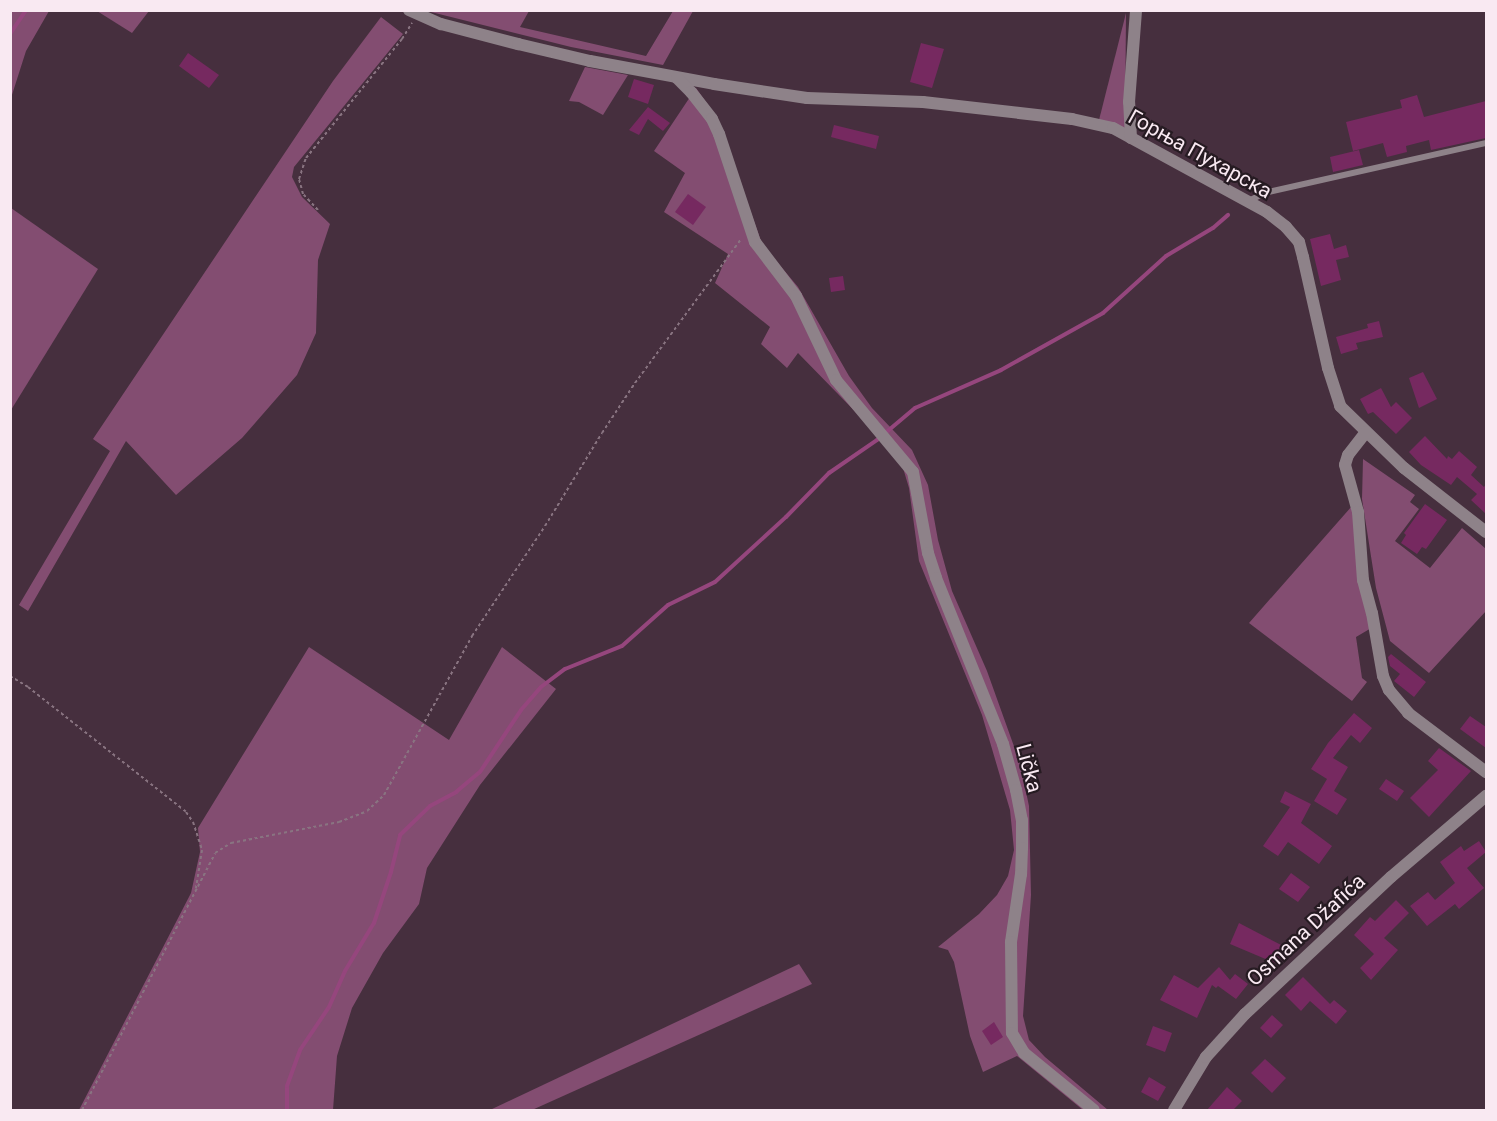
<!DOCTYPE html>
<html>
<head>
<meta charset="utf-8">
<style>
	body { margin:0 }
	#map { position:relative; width:1497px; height:1121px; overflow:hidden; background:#462f3e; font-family:Roboto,sans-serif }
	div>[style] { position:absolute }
	.green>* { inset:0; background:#834d71 }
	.stream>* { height:4px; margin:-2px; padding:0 2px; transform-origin:2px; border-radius:2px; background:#95467d }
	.building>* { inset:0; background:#762960 }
	.path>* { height:2px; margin-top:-1px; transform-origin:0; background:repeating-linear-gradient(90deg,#897481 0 3px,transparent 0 6px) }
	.service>* { height:6px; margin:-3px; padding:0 3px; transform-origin:3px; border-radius:3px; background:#8e8289 }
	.minor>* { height:12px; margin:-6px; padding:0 6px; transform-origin:6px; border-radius:6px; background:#8e8289 }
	span { translate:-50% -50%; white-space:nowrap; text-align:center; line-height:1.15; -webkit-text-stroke:4.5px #261b22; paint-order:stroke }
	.street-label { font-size:21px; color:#f9e9f2 }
	.frame { position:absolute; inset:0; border:12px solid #f9e9f2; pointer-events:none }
</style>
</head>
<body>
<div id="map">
	<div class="green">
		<i style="clip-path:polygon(11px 10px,49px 11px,26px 51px,11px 98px)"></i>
		<i style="clip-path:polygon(97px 11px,149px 11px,132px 33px)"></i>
		<i style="clip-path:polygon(427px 11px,529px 11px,520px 27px,646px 56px,673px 11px,693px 11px,663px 65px,571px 47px)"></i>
		<i style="clip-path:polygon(1126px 13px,1125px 130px,1097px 128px)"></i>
		<i style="clip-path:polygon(381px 17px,403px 34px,294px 167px,292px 177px,302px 197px,330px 224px,318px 260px,316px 333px,297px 375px,242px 438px,176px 495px,126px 441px,28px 611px,19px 605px,110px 451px,93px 439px,333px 81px)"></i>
		<i style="clip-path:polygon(585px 67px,628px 75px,603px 115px,579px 102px,569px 101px)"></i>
		<i style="clip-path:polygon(696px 88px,718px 119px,762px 244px,798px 287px,849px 376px,872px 408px,912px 450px,928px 485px,938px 540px,952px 591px,987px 671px,1020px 763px,1029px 806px,1031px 895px,1023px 1016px,1029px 1040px,1045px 1057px,1108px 1110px,1083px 1110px,1017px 1056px,983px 1072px,970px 1036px,954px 962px,948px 950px,938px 947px,979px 914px,997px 895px,1008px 876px,1014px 850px,1010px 810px,982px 715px,919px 561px,909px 488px,903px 468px,879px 436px,798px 353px,787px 368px,761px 344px,770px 327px,715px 283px,728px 254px,664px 212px,685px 173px,654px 151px)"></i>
		<i style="clip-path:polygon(11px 208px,98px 269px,11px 410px)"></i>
		<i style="clip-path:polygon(1363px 459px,1415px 495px,1410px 502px,1419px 509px,1395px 541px,1430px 568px,1462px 528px,1486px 549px,1486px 611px,1429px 673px,1390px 641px,1376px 588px,1362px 499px)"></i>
		<i style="clip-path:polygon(1352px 506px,1373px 627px,1356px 637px,1362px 678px,1367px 682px,1352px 701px,1249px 623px)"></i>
		<i style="clip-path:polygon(309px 647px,449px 740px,502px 647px,556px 689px,480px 785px,427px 868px,419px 904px,383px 953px,352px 1008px,337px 1056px,333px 1110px,79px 1110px,191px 893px,200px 852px,198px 828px)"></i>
		<i style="clip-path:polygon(799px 964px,812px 984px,532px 1110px,490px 1110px)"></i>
	</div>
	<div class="stream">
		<i style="left:10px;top:34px;width:29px;rotate:-56deg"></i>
		<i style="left:287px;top:1110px;width:24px;rotate:-90deg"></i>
		<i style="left:287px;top:1086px;width:38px;rotate:-70deg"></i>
		<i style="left:300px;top:1050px;width:52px;rotate:-56deg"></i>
		<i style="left:329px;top:1007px;width:39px;rotate:-66deg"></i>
		<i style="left:345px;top:971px;width:56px;rotate:-58.9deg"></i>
		<i style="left:374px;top:923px;width:54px;rotate:-71.6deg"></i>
		<i style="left:391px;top:872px;width:38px;rotate:-76deg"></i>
		<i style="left:400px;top:835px;width:42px;rotate:-44deg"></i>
		<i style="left:430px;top:806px;width:30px;rotate:-28deg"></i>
		<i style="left:456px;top:792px;width:31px;rotate:-40deg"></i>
		<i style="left:480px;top:772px;width:74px;rotate:-56.5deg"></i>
		<i style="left:521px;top:710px;width:30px;rotate:-49deg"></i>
		<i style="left:541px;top:687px;width:30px;rotate:-37deg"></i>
		<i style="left:565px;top:669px;width:61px;rotate:-22deg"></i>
		<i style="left:622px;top:646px;width:62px;rotate:-41.7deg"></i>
		<i style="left:668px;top:605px;width:52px;rotate:-26.1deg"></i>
		<i style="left:715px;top:582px;width:96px;rotate:-42.5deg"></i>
		<i style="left:786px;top:517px;width:62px;rotate:-45.7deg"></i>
		<i style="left:829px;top:473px;width:58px;rotate:-34.5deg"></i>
		<i style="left:877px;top:440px;width:50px;rotate:-40.1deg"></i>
		<i style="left:915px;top:408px;width:94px;rotate:-23.8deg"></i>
		<i style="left:1001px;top:370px;width:117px;rotate:-29.2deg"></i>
		<i style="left:1103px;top:313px;width:85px;rotate:-42.1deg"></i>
		<i style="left:1166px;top:256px;width:55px;rotate:-30.8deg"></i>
		<i style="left:1213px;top:228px;width:20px;rotate:-41deg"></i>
	</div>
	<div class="building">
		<i style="clip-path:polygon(921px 43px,944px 49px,932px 88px,910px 82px)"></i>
		<i style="clip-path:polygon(188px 53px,219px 75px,209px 88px,179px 66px)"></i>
		<i style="clip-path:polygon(634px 79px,654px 85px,648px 104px,628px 97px)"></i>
		<i style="clip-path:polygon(1417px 95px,1424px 117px,1486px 101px,1486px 138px,1431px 150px,1429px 140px,1406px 146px,1407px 152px,1387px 157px,1383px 143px,1353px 151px,1346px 122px,1402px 108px,1400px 100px)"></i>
		<i style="clip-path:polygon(648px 107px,670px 123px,663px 131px,648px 119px,639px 135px,629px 130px)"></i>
		<i style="clip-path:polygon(834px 125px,879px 136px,876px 149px,831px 137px)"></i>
		<i style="clip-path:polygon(1359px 150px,1363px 165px,1333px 172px,1330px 157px)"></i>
		<i style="clip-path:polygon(688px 194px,706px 207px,693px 225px,675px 212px)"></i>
		<i style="clip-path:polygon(1330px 234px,1334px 249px,1346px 245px,1349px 257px,1336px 260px,1341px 280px,1321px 286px,1310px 239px)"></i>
		<i style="clip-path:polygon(843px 276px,845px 290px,831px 292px,829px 278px)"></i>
		<i style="clip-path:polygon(1379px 321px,1383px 337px,1356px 343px,1358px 349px,1341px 354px,1336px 337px,1368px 328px,1367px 324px)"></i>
		<i style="clip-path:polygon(1423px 372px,1437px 399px,1419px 408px,1409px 378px)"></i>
		<i style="clip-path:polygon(1381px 388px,1391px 407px,1396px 402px,1412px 418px,1396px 434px,1373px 412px,1368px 414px,1360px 399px)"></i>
		<i style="clip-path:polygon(1425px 436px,1447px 459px,1448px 456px,1452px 459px,1459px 451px,1477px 467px,1471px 475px,1484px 487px,1486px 484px,1486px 514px,1471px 500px,1477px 494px,1457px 477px,1451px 485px,1421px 465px,1409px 452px)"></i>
		<i style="clip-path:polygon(1425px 504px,1447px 520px,1426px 549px,1422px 547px,1417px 554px,1401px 543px,1406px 535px,1404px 533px)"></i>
		<i style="clip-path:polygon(1391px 654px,1426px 682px,1414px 697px,1394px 681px,1400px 674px,1390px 666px,1388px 657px)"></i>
		<i style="clip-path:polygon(1354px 713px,1372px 728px,1360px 743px,1351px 735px,1333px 758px,1348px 767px,1334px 791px,1347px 799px,1337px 815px,1314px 801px,1327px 779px,1311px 769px,1328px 743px)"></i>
		<i style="clip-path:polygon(1470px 716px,1486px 727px,1486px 748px,1460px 729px)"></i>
		<i style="clip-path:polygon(1439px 748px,1471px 771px,1429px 817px,1410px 798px,1438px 770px,1428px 761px)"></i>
		<i style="clip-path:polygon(1386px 779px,1404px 791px,1397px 801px,1379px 789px)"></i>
		<i style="clip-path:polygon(1285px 791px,1311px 804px,1301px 823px,1332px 846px,1319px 864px,1288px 842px,1278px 856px,1263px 846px,1290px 807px,1280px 802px)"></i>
		<i style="clip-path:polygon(1479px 841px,1486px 852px,1467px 868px,1484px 888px,1459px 909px,1455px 904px,1427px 926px,1410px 906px,1428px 892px,1435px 900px,1455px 883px,1440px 862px,1461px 846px,1464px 851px)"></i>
		<i style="clip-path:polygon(1291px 873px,1310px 887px,1298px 902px,1279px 889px)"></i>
		<i style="clip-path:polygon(1396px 900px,1409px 913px,1384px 938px,1398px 950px,1371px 980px,1360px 968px,1374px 954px,1354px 935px,1370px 917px,1375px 921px)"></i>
		<i style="clip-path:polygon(1239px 923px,1285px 947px,1277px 964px,1230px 944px)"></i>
		<i style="clip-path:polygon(1219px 967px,1230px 980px,1235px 974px,1248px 984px,1236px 999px,1218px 986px,1216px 988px,1212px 985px,1197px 1018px,1160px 1000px,1174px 975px,1198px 988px)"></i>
		<i style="clip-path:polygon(1303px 977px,1330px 1004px,1334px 1000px,1347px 1011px,1336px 1024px,1310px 1001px,1301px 1011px,1285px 995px)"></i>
		<i style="clip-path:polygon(1272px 1015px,1283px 1025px,1271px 1038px,1260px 1028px)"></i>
		<i style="clip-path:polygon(994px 1022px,1003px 1037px,991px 1045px,982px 1031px)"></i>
		<i style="clip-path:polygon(1153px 1026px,1172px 1033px,1165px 1052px,1146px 1045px)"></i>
		<i style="clip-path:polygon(1265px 1059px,1286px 1078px,1272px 1093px,1251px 1073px)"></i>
		<i style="clip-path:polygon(1149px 1077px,1166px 1087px,1158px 1101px,1141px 1092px)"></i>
		<i style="clip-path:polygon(1227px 1087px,1242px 1101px,1233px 1110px,1207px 1110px)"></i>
	</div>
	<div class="path">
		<i style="left:318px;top:210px;width:22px;rotate:-133deg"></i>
		<i style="left:303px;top:194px;width:16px;rotate:-105deg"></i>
		<i style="left:299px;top:179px;width:22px;rotate:-72deg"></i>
		<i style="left:306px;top:158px;width:153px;rotate:-51.1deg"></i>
		<i style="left:402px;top:39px;width:19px;rotate:-58deg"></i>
		<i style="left:10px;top:676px;width:21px;rotate:31deg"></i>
		<i style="left:28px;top:687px;width:201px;rotate:38.3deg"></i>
		<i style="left:186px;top:812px;width:12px;rotate:55deg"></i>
		<i style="left:193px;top:822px;width:29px;rotate:72deg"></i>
		<i style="left:202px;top:850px;width:39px;rotate:99deg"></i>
		<i style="left:82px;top:1110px;width:289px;rotate:-62.6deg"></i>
		<i style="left:215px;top:853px;width:19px;rotate:-32deg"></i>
		<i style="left:231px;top:843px;width:110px;rotate:-11deg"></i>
		<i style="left:339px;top:822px;width:30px;rotate:-21deg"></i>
		<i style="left:367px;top:811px;width:23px;rotate:-43deg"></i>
		<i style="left:384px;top:795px;width:182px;rotate:-61deg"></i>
		<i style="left:472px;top:636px;width:132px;rotate:-56.4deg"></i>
		<i style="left:545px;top:526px;width:109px;rotate:-58.5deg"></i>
		<i style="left:602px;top:433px;width:60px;rotate:-56.6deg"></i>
		<i style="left:635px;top:383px;width:179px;rotate:-53.6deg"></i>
	</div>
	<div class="service">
		<i style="left:1247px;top:202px;width:19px;rotate:-28deg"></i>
		<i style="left:1264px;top:193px;width:228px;rotate:-12.7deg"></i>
	</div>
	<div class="minor">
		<i style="left:409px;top:10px;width:35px;rotate:24deg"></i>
		<i style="left:441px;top:24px;width:80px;rotate:14.6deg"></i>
		<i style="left:518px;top:44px;width:74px;rotate:13.3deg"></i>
		<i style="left:590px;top:61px;width:126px;rotate:10.5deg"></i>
		<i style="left:714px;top:84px;width:94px;rotate:8.6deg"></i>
		<i style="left:807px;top:98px;width:116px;rotate:2deg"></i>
		<i style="left:923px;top:102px;width:150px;rotate:6.5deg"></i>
		<i style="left:1072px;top:119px;width:42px;rotate:12.4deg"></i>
		<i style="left:1113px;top:128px;width:175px;rotate:28.6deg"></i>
		<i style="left:1267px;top:212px;width:24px;rotate:38deg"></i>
		<i style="left:1286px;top:227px;width:20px;rotate:49deg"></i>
		<i style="left:1299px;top:242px;width:16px;rotate:75deg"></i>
		<i style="left:1303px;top:257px;width:114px;rotate:77.3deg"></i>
		<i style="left:1328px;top:368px;width:40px;rotate:72deg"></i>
		<i style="left:1340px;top:406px;width:89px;rotate:44.1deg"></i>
		<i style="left:1404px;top:468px;width:104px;rotate:38deg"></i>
		<i style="left:677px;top:78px;width:20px;rotate:45deg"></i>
		<i style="left:691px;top:92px;width:34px;rotate:52deg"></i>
		<i style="left:712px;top:119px;width:17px;rotate:65deg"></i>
		<i style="left:719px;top:134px;width:114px;rotate:71.6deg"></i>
		<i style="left:755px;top:242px;width:68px;rotate:52.8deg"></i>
		<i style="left:796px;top:296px;width:93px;rotate:64.5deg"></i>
		<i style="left:836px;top:380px;width:120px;rotate:50.1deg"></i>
		<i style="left:913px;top:472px;width:82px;rotate:79.5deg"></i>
		<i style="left:928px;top:553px;width:26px;rotate:72deg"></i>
		<i style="left:936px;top:578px;width:179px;rotate:68deg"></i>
		<i style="left:1003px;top:744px;width:48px;rotate:74.2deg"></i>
		<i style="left:1016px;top:790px;width:31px;rotate:79deg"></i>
		<i style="left:1022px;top:820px;width:28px;rotate:90deg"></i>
		<i style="left:1022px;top:848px;width:26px;rotate:92deg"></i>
		<i style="left:1021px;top:874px;width:69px;rotate:98.4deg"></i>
		<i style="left:1011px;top:942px;width:91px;rotate:89.4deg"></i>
		<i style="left:1012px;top:1033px;width:23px;rotate:59deg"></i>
		<i style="left:1024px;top:1053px;width:90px;rotate:39.2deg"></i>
		<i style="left:1131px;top:138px;width:36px;rotate:-93deg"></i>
		<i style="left:1129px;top:102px;width:92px;rotate:-85.6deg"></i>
		<i style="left:1366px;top:432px;width:29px;rotate:128deg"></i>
		<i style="left:1348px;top:455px;width:10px;rotate:107deg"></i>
		<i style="left:1345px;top:465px;width:49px;rotate:74.5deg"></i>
		<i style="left:1358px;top:512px;width:68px;rotate:85.8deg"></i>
		<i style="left:1363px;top:580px;width:34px;rotate:75deg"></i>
		<i style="left:1372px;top:613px;width:64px;rotate:80.1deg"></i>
		<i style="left:1383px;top:676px;width:15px;rotate:67deg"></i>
		<i style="left:1389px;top:690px;width:30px;rotate:50deg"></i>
		<i style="left:1408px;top:713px;width:98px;rotate:37.1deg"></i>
		<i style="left:1174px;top:1110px;width:62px;rotate:-58.9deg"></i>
		<i style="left:1206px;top:1057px;width:58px;rotate:-47.8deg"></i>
		<i style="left:1245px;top:1014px;width:200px;rotate:-43.2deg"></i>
		<i style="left:1391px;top:877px;width:125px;rotate:-40.5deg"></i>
	</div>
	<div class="street-label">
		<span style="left:1200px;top:154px;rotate:29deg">Горња Пухарска</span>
		<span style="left:1029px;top:768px;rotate:75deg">Lička</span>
		<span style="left:1306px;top:930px;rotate:-43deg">Osmana Džafića</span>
	</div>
	<div class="frame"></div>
</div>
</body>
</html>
